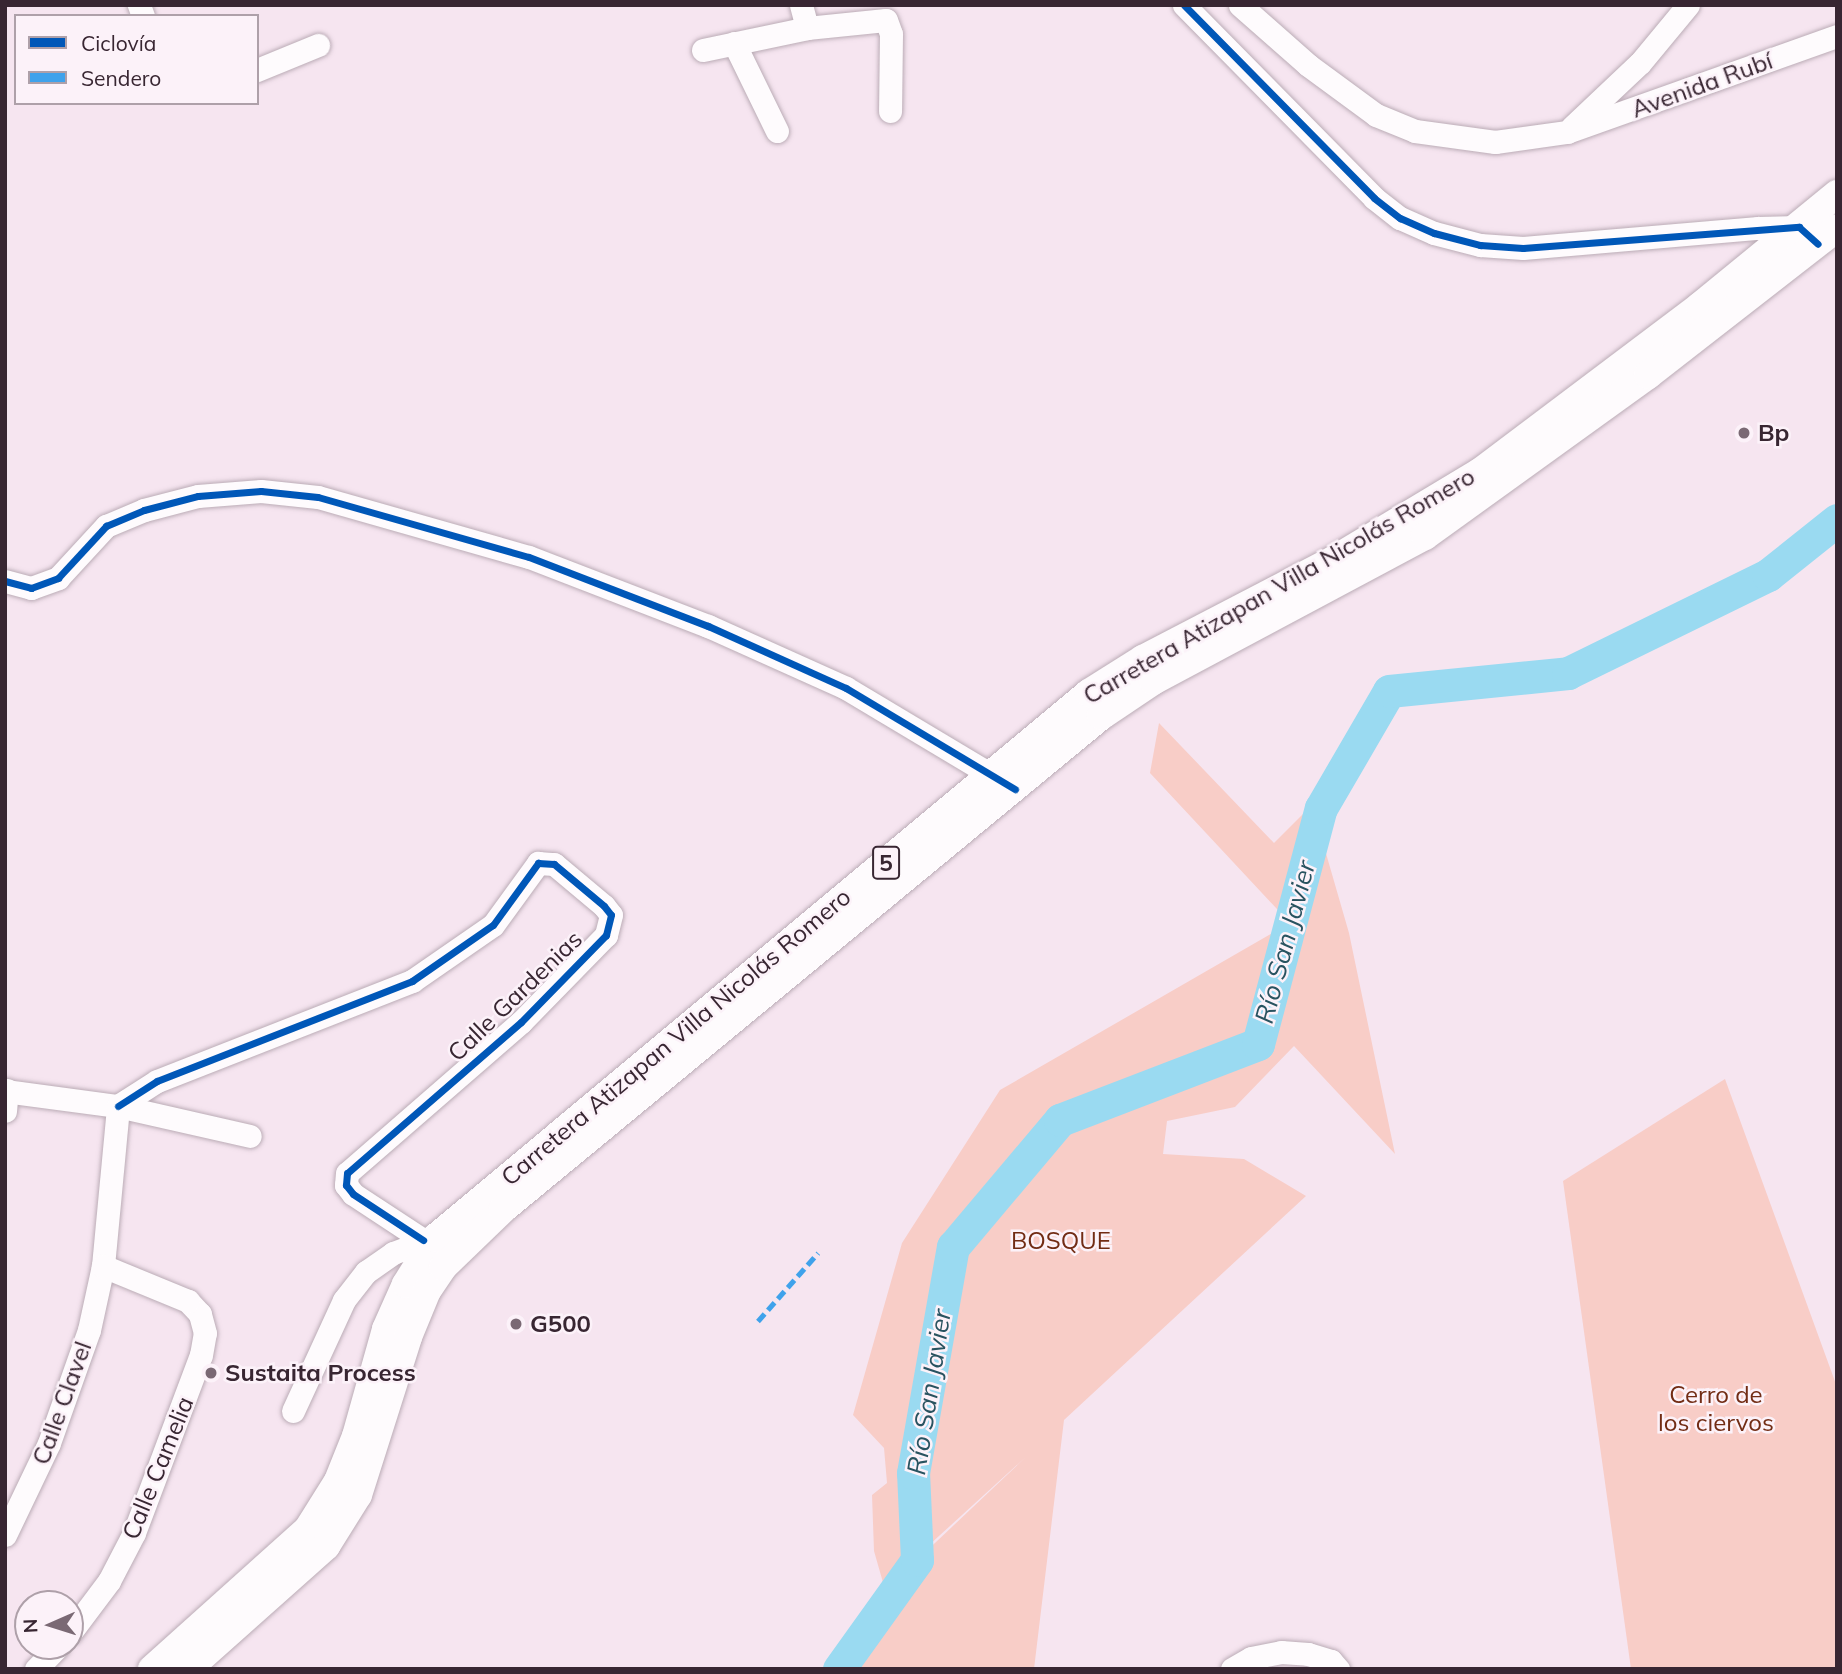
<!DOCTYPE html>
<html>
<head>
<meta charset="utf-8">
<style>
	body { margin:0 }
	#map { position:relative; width:1842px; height:1674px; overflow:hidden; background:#f6e5f0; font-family:Mulish,sans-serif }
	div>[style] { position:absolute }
	.green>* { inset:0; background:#f8cdc7 }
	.river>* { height:33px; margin:-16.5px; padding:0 16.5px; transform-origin:16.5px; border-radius:16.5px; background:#9adaf1 }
	.roads { filter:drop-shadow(0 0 2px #bbacb6) drop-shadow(0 0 2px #bbacb6) }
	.minor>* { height:23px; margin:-11.5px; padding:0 11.5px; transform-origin:11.5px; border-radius:11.5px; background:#fefbfd }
	.major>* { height:28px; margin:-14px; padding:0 14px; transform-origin:14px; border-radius:14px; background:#fefbfd }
	.quiet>* { height:5px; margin-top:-2.5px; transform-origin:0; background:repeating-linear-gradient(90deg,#3fa2eb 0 10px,transparent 0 15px) }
	.cycleway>* { height:7px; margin:-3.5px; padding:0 3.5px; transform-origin:3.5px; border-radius:3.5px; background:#0057b8 }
	.dots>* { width:19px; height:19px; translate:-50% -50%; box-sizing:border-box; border:4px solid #fcf2f9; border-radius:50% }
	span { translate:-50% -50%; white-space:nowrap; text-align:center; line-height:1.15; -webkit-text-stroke:5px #fcf2f9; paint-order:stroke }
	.shield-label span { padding:2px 5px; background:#fcf2f9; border:2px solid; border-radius:5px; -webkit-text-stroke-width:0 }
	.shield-label { font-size:23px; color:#382632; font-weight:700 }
	.street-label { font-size:24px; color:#382632 }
	.poi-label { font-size:24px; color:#382632; font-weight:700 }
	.left { translate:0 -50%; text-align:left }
	.park-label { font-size:24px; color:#722c14 }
	.water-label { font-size:26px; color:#285360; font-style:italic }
	.frame { position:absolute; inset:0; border:7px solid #382632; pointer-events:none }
	.legend { position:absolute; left:14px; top:14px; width:245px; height:91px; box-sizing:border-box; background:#fcf2f9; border:2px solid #aea0a9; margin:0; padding:9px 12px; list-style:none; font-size:21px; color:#382632 }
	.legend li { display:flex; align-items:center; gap:14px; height:35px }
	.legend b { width:35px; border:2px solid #aea0a9 }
	.north { position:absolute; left:14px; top:1590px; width:70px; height:70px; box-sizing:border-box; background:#fcf2f9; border:2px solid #aea0a9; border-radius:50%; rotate:267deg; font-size:19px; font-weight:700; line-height:28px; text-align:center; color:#382632 }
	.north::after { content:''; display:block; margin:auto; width:24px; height:32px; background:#7a6974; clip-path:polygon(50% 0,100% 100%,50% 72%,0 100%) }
</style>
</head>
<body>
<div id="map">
	<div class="green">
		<i style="clip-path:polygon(1159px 723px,1274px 843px,1312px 805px,1349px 933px,1395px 1154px,1294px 1046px,1235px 1107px,1167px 1121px,1163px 1154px,1244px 1159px,1306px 1196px,1064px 1420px,1034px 1669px,839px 1669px,917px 1560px,1028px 1455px,917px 1556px,886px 1593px,874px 1551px,872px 1495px,887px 1483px,884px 1448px,853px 1415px,902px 1243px,1000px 1090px,1290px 923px,1150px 773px)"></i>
		<i style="clip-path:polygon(1725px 1079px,1837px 1387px,1837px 1669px,1631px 1669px,1563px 1181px)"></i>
	</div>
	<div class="river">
		<i style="left:839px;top:1669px;width:134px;rotate:-54.4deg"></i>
		<i style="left:917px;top:1560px;width:87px;rotate:-92.6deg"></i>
		<i style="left:913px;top:1473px;width:230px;rotate:-80deg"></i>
		<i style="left:953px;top:1247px;width:166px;rotate:-49.9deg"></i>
		<i style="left:1060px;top:1120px;width:212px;rotate:-21deg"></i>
		<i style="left:1258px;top:1044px;width:244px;rotate:-75.1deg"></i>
		<i style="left:1321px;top:808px;width:135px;rotate:-59.8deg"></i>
		<i style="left:1389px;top:691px;width:180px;rotate:-5.7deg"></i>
		<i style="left:1568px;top:673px;width:223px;rotate:-26.1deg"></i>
		<i style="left:1768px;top:575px;width:88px;rotate:-38.6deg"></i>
	</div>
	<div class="roads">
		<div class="minor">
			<i style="left:139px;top:5px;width:12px;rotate:70deg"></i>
			<i style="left:801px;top:5px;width:24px;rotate:75deg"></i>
			<i style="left:1184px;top:5px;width:271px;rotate:45.4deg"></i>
			<i style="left:1374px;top:198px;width:33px;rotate:38deg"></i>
			<i style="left:1400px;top:218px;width:37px;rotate:24deg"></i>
			<i style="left:1434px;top:233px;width:48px;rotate:14.6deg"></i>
			<i style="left:1480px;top:245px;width:43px;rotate:4deg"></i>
			<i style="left:1523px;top:248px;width:236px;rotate:-4.9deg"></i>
			<i style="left:1758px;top:228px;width:41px;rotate:-1.4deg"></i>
			<i style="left:1799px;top:227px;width:6px;rotate:39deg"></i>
			<i style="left:1240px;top:5px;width:91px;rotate:41.4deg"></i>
			<i style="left:1308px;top:65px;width:84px;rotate:36.3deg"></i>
			<i style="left:1376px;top:115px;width:42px;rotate:22.3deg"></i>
			<i style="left:1415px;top:131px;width:81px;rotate:7.8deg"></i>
			<i style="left:1495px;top:142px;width:73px;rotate:-7.9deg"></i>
			<i style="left:1567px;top:132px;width:287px;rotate:-19.6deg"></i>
			<i style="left:734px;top:43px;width:98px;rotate:64deg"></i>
			<i style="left:703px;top:50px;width:106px;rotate:-11.9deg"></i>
			<i style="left:807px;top:28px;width:79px;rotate:-5.8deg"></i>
			<i style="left:886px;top:20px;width:15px;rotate:70deg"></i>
			<i style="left:891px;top:34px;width:77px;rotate:90.7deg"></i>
			<i style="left:257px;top:70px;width:66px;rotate:-22.3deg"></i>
			<i style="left:1572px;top:127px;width:93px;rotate:-43.3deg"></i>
			<i style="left:1640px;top:63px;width:75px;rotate:-50.4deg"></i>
			<i style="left:5px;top:581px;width:27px;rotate:15deg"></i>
			<i style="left:31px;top:588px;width:29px;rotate:-20deg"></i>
			<i style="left:58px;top:578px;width:71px;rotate:-47.3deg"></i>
			<i style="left:106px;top:526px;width:41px;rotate:-22.8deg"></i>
			<i style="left:144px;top:510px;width:56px;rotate:-14.5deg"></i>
			<i style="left:198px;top:496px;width:63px;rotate:-4.5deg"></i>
			<i style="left:261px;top:491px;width:57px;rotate:6deg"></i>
			<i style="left:318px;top:497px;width:219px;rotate:15.9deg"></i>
			<i style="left:529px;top:557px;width:192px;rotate:21.1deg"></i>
			<i style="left:708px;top:626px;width:151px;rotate:24.2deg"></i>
			<i style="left:846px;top:688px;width:185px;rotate:30.9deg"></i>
			<i style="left:5px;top:1091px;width:114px;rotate:7.6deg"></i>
			<i style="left:118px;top:1106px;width:135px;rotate:12.8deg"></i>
			<i style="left:118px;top:1106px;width:46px;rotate:-32.7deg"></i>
			<i style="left:157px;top:1081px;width:274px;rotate:-21.4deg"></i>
			<i style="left:412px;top:981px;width:98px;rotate:-34.7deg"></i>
			<i style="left:493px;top:925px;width:77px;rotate:-54deg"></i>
			<i style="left:538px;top:863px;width:16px;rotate:4deg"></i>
			<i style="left:554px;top:864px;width:65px;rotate:40deg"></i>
			<i style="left:604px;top:906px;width:11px;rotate:52deg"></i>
			<i style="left:611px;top:915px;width:21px;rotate:104deg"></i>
			<i style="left:606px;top:935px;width:122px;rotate:134.3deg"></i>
			<i style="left:521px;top:1022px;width:230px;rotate:139deg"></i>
			<i style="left:347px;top:1173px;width:12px;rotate:95deg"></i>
			<i style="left:346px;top:1185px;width:11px;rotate:52deg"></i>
			<i style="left:353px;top:1194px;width:84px;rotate:33.3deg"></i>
			<i style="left:5px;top:1111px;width:21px;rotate:-85deg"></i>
			<i style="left:293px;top:1411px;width:122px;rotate:-65.3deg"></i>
			<i style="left:344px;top:1300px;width:36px;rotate:-52deg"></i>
			<i style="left:366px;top:1272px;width:33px;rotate:-35deg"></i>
			<i style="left:393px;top:1253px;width:44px;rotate:-20.1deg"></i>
			<i style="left:5px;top:1535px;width:102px;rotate:-64.4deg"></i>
			<i style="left:49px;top:1443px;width:120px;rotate:-70.5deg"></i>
			<i style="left:89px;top:1330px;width:66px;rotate:-77.7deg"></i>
			<i style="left:103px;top:1266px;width:161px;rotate:-84.6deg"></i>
			<i style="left:70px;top:1633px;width:65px;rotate:-53.1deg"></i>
			<i style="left:109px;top:1581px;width:54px;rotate:-62.5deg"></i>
			<i style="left:134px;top:1533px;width:190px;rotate:-69.4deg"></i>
			<i style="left:201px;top:1355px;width:22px;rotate:-80deg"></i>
			<i style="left:205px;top:1333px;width:20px;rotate:-105deg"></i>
			<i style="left:200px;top:1314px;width:18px;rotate:-133deg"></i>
			<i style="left:188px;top:1301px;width:92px;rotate:-157.6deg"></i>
			<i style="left:36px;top:1669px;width:32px;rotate:-46deg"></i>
			<i style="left:1232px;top:1669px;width:22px;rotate:-30deg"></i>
			<i style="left:1251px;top:1658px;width:31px;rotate:-11deg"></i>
			<i style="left:1281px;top:1652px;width:27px;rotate:4deg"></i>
			<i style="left:1308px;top:1654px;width:24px;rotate:17deg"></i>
			<i style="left:1331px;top:1661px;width:11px;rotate:49deg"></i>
		</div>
		<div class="major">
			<i style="left:152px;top:1669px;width:210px;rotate:-41.9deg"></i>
			<i style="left:308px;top:1529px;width:57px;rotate:-58deg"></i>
			<i style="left:338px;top:1481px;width:48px;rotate:-68.2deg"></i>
			<i style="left:356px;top:1436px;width:111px;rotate:-74.3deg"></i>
			<i style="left:386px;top:1329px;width:49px;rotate:-66deg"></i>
			<i style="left:406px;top:1284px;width:54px;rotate:-57.8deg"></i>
			<i style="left:435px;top:1238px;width:851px;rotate:-39.81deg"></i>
			<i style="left:1089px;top:693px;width:64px;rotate:-32.2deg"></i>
			<i style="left:1143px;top:659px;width:216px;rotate:-27.5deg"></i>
			<i style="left:1335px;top:559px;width:169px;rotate:-31deg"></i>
			<i style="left:1480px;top:472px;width:276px;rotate:-37deg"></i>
			<i style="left:1700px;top:306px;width:177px;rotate:-39.3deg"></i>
			<i style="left:188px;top:1669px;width:185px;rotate:-41.7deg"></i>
			<i style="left:326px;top:1546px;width:60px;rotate:-57.9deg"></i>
			<i style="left:358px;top:1495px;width:166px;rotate:-72.4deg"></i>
			<i style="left:408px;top:1337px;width:50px;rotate:-67.6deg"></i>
			<i style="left:427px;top:1291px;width:29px;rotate:-56deg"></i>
			<i style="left:443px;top:1267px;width:83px;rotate:-44deg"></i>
			<i style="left:503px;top:1209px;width:775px;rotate:-39.5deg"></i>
			<i style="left:1101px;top:716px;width:63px;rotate:-33.9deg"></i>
			<i style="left:1153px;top:681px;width:308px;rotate:-28.1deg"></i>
			<i style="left:1425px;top:536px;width:275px;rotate:-35.8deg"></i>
			<i style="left:1648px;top:375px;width:239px;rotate:-37.9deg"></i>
		</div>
	</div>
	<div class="quiet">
		<i style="left:758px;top:1321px;width:91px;rotate:-48.6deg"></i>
	</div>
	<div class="cycleway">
		<i style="left:1184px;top:5px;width:271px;rotate:45.4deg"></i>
		<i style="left:1374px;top:198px;width:33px;rotate:38deg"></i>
		<i style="left:1400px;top:218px;width:37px;rotate:24deg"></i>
		<i style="left:1434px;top:233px;width:48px;rotate:14.6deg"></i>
		<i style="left:1480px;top:245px;width:43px;rotate:4deg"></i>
		<i style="left:1523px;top:248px;width:277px;rotate:-4.4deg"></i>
		<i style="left:1799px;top:227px;width:25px;rotate:42deg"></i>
		<i style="left:5px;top:581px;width:27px;rotate:15deg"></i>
		<i style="left:31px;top:588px;width:29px;rotate:-20deg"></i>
		<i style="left:58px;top:578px;width:71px;rotate:-47.3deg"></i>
		<i style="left:106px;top:526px;width:41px;rotate:-22.8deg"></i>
		<i style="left:144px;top:510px;width:56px;rotate:-14.5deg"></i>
		<i style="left:198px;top:496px;width:63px;rotate:-4.5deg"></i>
		<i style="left:261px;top:491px;width:57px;rotate:6deg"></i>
		<i style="left:318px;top:497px;width:219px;rotate:15.9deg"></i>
		<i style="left:529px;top:557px;width:192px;rotate:21.1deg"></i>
		<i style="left:708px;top:626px;width:151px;rotate:24.2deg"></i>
		<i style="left:846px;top:688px;width:197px;rotate:30.9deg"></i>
		<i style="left:118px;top:1106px;width:46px;rotate:-32.7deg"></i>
		<i style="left:157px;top:1081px;width:274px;rotate:-21.4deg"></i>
		<i style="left:412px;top:981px;width:98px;rotate:-34.7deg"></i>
		<i style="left:493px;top:925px;width:77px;rotate:-54deg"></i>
		<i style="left:538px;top:863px;width:16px;rotate:4deg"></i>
		<i style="left:554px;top:864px;width:65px;rotate:40deg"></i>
		<i style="left:604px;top:906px;width:11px;rotate:52deg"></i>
		<i style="left:611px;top:915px;width:21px;rotate:104deg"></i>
		<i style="left:606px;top:935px;width:122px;rotate:134.3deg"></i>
		<i style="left:521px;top:1022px;width:230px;rotate:139deg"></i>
		<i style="left:347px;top:1173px;width:12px;rotate:95deg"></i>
		<i style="left:346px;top:1185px;width:11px;rotate:52deg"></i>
		<i style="left:353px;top:1194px;width:84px;rotate:33.3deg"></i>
	</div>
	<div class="dots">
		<i style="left:1744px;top:433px;background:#7a6974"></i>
		<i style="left:516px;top:1324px;background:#7a6974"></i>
		<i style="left:211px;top:1373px;background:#7a6974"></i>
	</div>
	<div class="shield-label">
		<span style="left:886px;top:863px">5</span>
	</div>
	<div class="street-label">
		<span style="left:1702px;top:85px;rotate:-20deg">Avenida Rubí</span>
		<span style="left:1279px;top:586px;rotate:-30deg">Carretera Atizapan Villa Nicolás Romero</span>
		<span style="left:515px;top:996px;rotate:-44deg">Calle Gardenias</span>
		<span style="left:676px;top:1037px;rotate:-40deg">Carretera Atizapan Villa Nicolás Romero</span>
		<span style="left:62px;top:1403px;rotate:-70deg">Calle Clavel</span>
		<span style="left:158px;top:1468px;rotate:-68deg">Calle Camelia</span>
	</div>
	<div class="poi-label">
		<span class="left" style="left:1758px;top:433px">Bp</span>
		<span class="left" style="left:530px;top:1324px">G500</span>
		<span class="left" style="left:225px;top:1373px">Sustaita Process</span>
	</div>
	<div class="park-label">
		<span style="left:1061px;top:1241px">BOSQUE</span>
		<span style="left:1716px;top:1409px">Cerro de<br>los ciervos</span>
	</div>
	<div class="water-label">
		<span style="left:1285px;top:942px;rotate:-75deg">Río San Javier</span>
		<span style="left:929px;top:1392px;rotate:-81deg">Río San Javier</span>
	</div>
	<div class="frame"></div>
	<ul class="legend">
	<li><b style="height:9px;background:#0057b8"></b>Ciclovía</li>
	<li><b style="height:9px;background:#3fa2eb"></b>Sendero</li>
	</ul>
	<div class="north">N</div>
</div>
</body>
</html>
